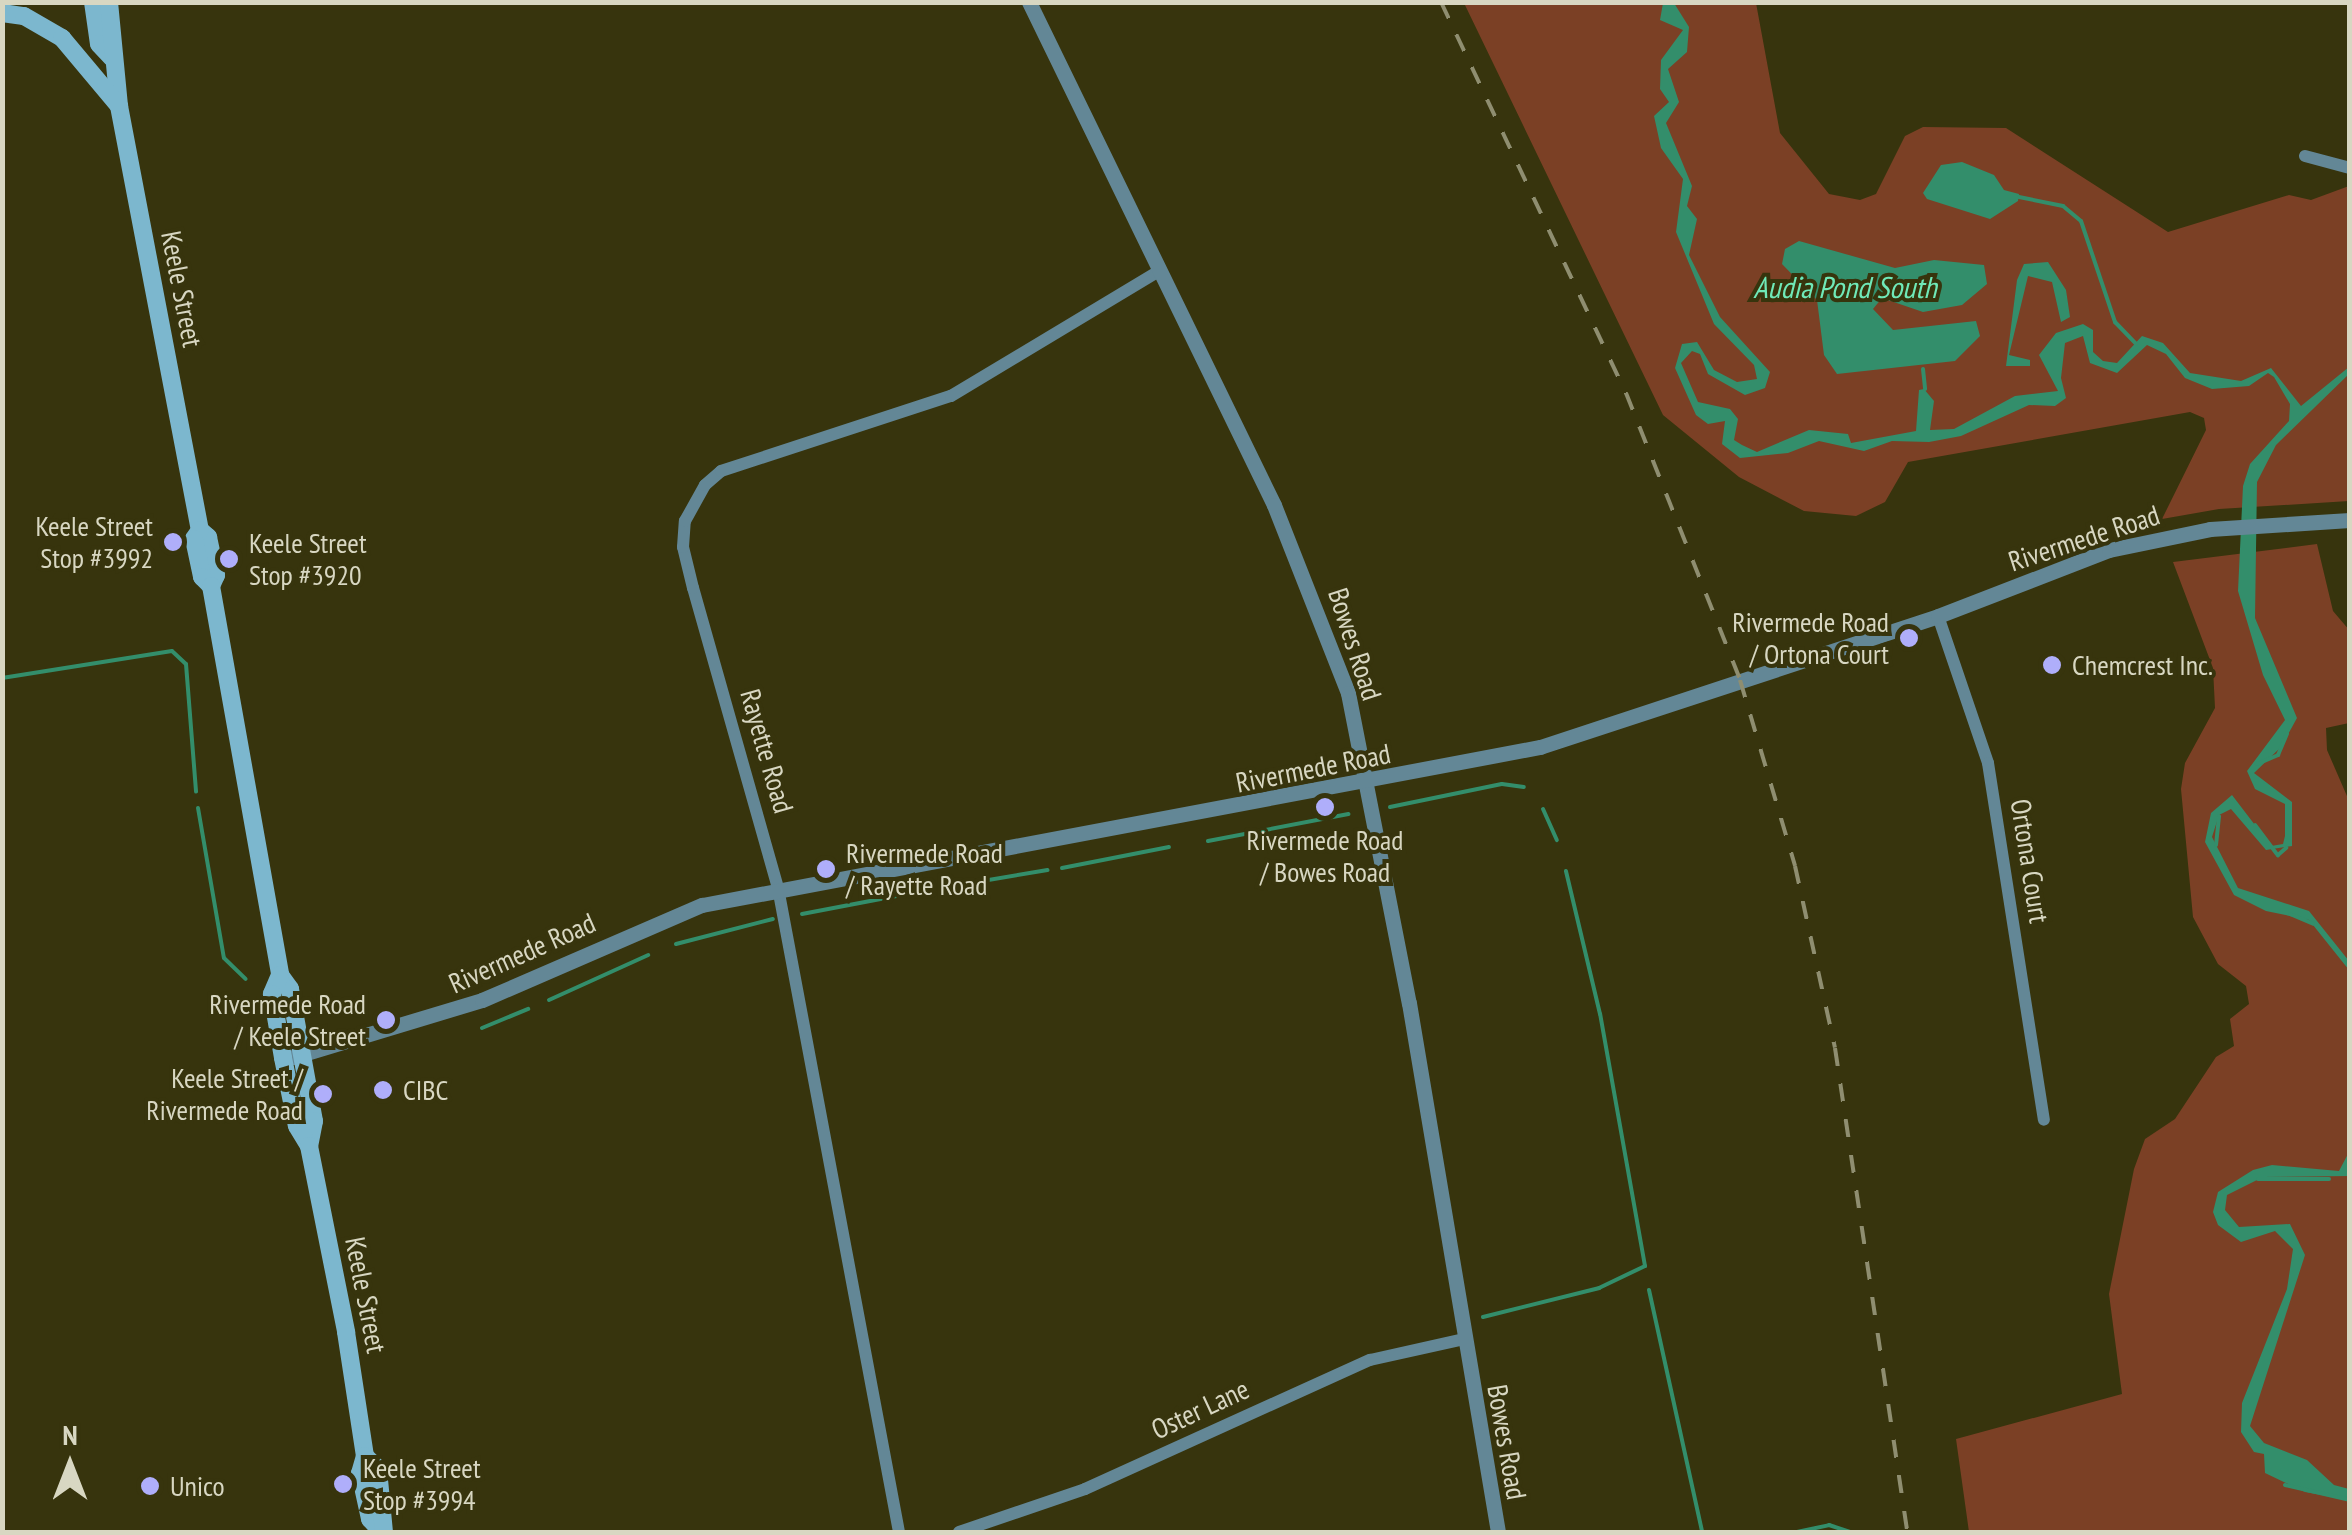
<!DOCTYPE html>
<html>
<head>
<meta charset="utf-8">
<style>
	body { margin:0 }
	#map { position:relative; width:2352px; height:1535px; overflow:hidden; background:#37340d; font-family:"PT Sans Narrow",sans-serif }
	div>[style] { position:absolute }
	.green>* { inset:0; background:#7b4025 }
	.water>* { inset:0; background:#338e6b }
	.stream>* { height:4px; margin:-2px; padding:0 2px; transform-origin:2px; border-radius:2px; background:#338e6b }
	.minor>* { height:12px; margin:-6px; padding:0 6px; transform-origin:6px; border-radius:6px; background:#638796 }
	.tertiary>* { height:15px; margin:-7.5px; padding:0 7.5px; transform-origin:7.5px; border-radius:7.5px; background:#638796 }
	.secondary>* { height:18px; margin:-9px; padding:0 9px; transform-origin:9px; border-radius:9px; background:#7cb7ce }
	.rail>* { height:4px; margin-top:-2px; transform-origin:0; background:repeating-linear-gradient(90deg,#8f8e70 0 18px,transparent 0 36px) }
	.dots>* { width:28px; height:28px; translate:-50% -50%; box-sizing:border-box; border:5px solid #37340d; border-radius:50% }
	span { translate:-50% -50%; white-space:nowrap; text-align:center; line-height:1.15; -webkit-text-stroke:8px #37340d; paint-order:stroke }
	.street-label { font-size:28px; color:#d8d7c2 }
	.poi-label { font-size:28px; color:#d8d7c2 }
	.right { translate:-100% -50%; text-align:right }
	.left { translate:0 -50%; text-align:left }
	.water-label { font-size:30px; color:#6fe9b8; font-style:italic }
	.frame { position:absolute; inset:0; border:5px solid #d8d7c2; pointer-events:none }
	.north { position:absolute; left:20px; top:1415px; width:100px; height:100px; -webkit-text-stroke:8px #37340d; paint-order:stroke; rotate:0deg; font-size:28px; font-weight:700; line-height:40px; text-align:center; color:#d8d7c2 }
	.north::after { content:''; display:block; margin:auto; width:35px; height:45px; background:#d8d7c2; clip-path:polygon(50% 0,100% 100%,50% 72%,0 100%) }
</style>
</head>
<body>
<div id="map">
	<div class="green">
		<i style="clip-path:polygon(1464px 3px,1756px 3px,1780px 133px,1829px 194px,1860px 200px,1876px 194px,1905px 136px,1923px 127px,2006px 128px,2168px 232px,2289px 195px,2311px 200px,2349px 186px,2349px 501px,2219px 509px,2162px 519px,2206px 430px,2204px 418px,2190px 412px,1908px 462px,1885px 502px,1856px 516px,1804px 511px,1739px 477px,1663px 415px)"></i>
		<i style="clip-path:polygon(2317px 544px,2333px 611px,2350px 631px,2349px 723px,2326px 728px,2327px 750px,2350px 803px,2349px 1532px,1969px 1532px,1956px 1439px,2122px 1394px,2109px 1294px,2134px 1169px,2145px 1139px,2175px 1119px,2216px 1057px,2234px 1046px,2230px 1019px,2249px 1004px,2246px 986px,2218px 964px,2193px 917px,2181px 789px,2185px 763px,2215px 708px,2213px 668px,2173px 562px)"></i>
	</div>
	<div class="water">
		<i style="clip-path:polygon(1663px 3px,1674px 3px,1689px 27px,1687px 52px,1668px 69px,1679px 102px,1666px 123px,1692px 186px,1687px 206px,1697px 219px,1689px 255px,1720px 317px,1770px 372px,1765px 388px,1745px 395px,1708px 374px,1700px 354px,1692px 351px,1681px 363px,1698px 402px,1730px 409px,1738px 419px,1734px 440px,1742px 445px,1757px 452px,1809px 430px,1848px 434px,1851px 443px,1916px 431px,1919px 390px,1924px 389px,1934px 401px,1930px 430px,1954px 429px,2015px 396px,2058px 391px,2039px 355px,2056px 333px,2083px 324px,2093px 330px,2093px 352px,2103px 361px,2117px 363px,2142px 336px,2163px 343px,2190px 373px,2241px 381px,2271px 368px,2301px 406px,2349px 367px,2349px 374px,2276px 445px,2257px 482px,2255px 618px,2297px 718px,2281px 747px,2254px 773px,2292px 802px,2292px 846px,2266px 850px,2231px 809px,2219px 815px,2212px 837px,2238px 888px,2309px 911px,2349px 961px,2349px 970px,2309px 920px,2266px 911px,2234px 895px,2205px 842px,2211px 813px,2232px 795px,2271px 846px,2283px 844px,2285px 836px,2285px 804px,2255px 789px,2247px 771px,2285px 720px,2263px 675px,2238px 591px,2243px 486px,2250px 464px,2289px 421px,2290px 404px,2274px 377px,2268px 373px,2249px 386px,2212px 389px,2185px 378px,2166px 354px,2147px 345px,2117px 373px,2090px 363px,2083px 336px,2065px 343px,2061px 378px,2066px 398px,2055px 406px,2029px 405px,1961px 436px,1929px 442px,1892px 441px,1864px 451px,1819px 441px,1788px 453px,1740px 458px,1722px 444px,1725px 421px,1708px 424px,1696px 415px,1675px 368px,1682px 344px,1697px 342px,1714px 370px,1737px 382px,1757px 379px,1754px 365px,1714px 324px,1676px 232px,1683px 179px,1661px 148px,1654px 116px,1669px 102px,1660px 89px,1661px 60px,1683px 30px,1660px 20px)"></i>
		<i style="clip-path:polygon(1962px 162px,1994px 175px,2004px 190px,2019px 194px,2018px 201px,1990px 219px,1927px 199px,1923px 193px,1941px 165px)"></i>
		<i style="clip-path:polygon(1799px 241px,1895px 268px,1934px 260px,1984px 265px,1987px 284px,1962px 305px,1923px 312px,1882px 298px,1873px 309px,1893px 330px,1976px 321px,1980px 336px,1955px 361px,1837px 374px,1824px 355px,1817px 300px,1782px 264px,1785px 249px)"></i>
		<i style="clip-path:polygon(2048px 262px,2066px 290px,2070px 317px,2061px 322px,2052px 282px,2028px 276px,2009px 355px,2030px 360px,2030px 366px,2006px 366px,2017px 280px,2024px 264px)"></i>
		<i style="clip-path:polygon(2349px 1152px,2349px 1176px,2263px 1177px,2227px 1195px,2225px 1210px,2239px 1227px,2290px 1224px,2305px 1255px,2250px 1426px,2264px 1443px,2307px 1460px,2334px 1485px,2349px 1489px,2349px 1500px,2305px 1492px,2265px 1473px,2264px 1454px,2254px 1452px,2241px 1432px,2242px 1403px,2287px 1289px,2293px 1249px,2275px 1231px,2241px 1242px,2218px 1225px,2213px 1212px,2218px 1192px,2253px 1170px,2272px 1165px,2339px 1171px)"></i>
	</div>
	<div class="stream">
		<i style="left:2019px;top:197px;width:45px;rotate:11.6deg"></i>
		<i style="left:2063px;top:206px;width:23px;rotate:40deg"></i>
		<i style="left:2081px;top:221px;width:107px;rotate:71.4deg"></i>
		<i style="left:2115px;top:322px;width:30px;rotate:46deg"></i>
		<i style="left:1923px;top:369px;width:20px;rotate:84deg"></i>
		<i style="left:2px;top:678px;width:172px;rotate:-9deg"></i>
		<i style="left:172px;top:651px;width:19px;rotate:43deg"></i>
		<i style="left:186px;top:664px;width:128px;rotate:85.5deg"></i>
		<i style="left:2257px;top:764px;width:23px;rotate:-23deg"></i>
		<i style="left:2278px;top:755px;width:23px;rotate:-67deg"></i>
		<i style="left:1390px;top:807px;width:114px;rotate:-11.6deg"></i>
		<i style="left:1502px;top:784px;width:22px;rotate:8deg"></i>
		<i style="left:198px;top:808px;width:152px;rotate:80.2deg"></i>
		<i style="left:224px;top:958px;width:30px;rotate:44deg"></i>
		<i style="left:1543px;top:809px;width:34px;rotate:66deg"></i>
		<i style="left:2255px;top:825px;width:38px;rotate:53deg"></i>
		<i style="left:2278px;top:855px;width:11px;rotate:-41deg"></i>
		<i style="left:1208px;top:841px;width:143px;rotate:-10.9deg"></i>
		<i style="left:2216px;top:845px;width:29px;rotate:-84deg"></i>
		<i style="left:1062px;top:868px;width:109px;rotate:-11.1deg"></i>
		<i style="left:941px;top:888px;width:108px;rotate:-9.6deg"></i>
		<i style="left:802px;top:914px;width:128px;rotate:-10.8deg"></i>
		<i style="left:2290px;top:914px;width:25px;rotate:23deg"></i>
		<i style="left:676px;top:944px;width:100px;rotate:-14.5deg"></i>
		<i style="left:549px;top:1000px;width:109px;rotate:-24.4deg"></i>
		<i style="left:482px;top:1028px;width:50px;rotate:-22.4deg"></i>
		<i style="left:2258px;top:1179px;width:71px"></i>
		<i style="left:1649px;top:1290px;width:248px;rotate:77.6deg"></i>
		<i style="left:1483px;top:1317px;width:120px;rotate:-14deg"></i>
		<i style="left:1599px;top:1288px;width:51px;rotate:-25.6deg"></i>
		<i style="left:1645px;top:1266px;width:256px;rotate:-100.1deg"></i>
		<i style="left:1600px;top:1014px;width:147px;rotate:-103.4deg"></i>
		<i style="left:2285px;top:1485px;width:67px;rotate:13deg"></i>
		<i style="left:1797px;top:1532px;width:33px;rotate:-12deg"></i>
		<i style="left:1829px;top:1525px;width:22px;rotate:18deg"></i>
	</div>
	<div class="minor">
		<i style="left:2305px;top:156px;width:47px;rotate:14.9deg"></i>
		<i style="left:1938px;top:616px;width:155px;rotate:71.2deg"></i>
		<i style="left:1988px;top:763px;width:361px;rotate:81.1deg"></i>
		<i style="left:899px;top:1532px;width:655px;rotate:-100.64deg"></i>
		<i style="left:778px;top:888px;width:312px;rotate:-105.8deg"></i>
		<i style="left:693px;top:588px;width:42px;rotate:-103.7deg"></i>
		<i style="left:683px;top:547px;width:26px;rotate:-86deg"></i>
		<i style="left:685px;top:521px;width:41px;rotate:-60.9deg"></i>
		<i style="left:705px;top:485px;width:21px;rotate:-41deg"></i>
		<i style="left:721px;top:471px;width:242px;rotate:-18.1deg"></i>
		<i style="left:951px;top:396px;width:240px;rotate:-31deg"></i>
		<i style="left:959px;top:1532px;width:133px;rotate:-18.8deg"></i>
		<i style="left:1085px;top:1489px;width:313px;rotate:-24.4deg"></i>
		<i style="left:1370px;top:1360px;width:96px;rotate:-12.6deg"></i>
	</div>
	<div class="tertiary">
		<i style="left:1029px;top:2px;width:559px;rotate:64.03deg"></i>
		<i style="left:1274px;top:505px;width:202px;rotate:68.5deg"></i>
		<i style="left:1348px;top:693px;width:316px;rotate:78.9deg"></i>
		<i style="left:1409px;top:1003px;width:536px;rotate:80.45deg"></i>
		<i style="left:293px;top:1057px;width:197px;rotate:-16.8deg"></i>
		<i style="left:482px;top:1000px;width:240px;rotate:-23.4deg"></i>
		<i style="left:702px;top:905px;width:853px;rotate:-10.68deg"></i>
		<i style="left:1540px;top:747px;width:419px;rotate:-18.2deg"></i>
		<i style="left:1938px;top:616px;width:183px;rotate:-21.1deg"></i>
		<i style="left:2109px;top:550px;width:103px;rotate:-11.7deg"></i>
		<i style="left:2210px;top:529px;width:140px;rotate:-3.7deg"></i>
	</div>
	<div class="secondary">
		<i style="left:93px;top:2px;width:42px;rotate:81.9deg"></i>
		<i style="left:99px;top:44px;width:19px;rotate:47deg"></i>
		<i style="left:109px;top:2px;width:104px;rotate:84.5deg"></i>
		<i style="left:119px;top:106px;width:432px;rotate:79.2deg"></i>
		<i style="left:200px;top:530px;width:11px;rotate:41deg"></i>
		<i style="left:208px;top:537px;width:39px;rotate:78deg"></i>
		<i style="left:216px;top:575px;width:12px;rotate:114deg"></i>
		<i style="left:2px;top:13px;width:22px;rotate:8deg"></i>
		<i style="left:24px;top:16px;width:44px;rotate:30.1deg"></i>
		<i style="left:62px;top:38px;width:89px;rotate:50deg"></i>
		<i style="left:200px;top:530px;width:11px;rotate:124deg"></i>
		<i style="left:194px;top:539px;width:39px;rotate:78deg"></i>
		<i style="left:202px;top:577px;width:13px;rotate:45deg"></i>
		<i style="left:211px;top:586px;width:395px;rotate:79.9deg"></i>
		<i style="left:280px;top:975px;width:17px;rotate:54deg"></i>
		<i style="left:290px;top:989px;width:134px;rotate:79.7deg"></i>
		<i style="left:314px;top:1121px;width:25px;rotate:101deg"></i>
		<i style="left:280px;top:975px;width:21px;rotate:113deg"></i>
		<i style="left:272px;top:994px;width:65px;rotate:80.2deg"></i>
		<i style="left:283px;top:1058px;width:69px;rotate:78.4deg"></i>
		<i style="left:297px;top:1126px;width:23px;rotate:59deg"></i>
		<i style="left:309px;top:1146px;width:190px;rotate:78.7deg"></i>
		<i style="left:346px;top:1332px;width:125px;rotate:81.3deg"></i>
		<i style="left:365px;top:1456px;width:18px;rotate:106deg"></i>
		<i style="left:360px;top:1473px;width:47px;rotate:77.7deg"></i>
		<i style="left:370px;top:1519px;width:18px;rotate:47deg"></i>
		<i style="left:365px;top:1456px;width:18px;rotate:45deg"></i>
		<i style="left:378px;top:1469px;width:63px;rotate:84.6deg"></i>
	</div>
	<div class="rail">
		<i style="left:1441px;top:2px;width:433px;rotate:64.7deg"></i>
		<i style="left:1626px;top:393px;width:309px;rotate:68.3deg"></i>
		<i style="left:1740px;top:680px;width:194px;rotate:73.5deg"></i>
		<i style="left:1795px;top:866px;width:186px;rotate:77.6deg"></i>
		<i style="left:1835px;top:1048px;width:489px;rotate:81.5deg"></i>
	</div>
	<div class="dots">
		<i style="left:173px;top:542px;background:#afaefa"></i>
		<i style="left:229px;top:559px;background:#afaefa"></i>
		<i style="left:1909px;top:638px;background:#afaefa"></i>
		<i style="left:2052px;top:665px;background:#afaefa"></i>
		<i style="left:1325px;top:807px;background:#afaefa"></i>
		<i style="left:826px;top:869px;background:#afaefa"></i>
		<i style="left:386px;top:1020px;background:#afaefa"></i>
		<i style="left:383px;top:1090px;background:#afaefa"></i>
		<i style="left:323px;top:1094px;background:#afaefa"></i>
		<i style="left:343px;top:1484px;background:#afaefa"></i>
		<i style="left:150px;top:1486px;background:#afaefa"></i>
	</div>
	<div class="street-label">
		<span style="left:182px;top:289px;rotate:79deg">Keele Street</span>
		<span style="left:2084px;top:538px;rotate:-18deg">Rivermede Road</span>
		<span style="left:1355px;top:644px;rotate:72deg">Bowes Road</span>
		<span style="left:767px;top:751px;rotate:74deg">Rayette Road</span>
		<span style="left:1313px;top:768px;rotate:-11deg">Rivermede Road</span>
		<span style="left:2030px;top:861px;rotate:81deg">Ortona Court</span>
		<span style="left:522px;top:953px;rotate:-24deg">Rivermede Road</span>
		<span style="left:366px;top:1295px;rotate:79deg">Keele Street</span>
		<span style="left:1200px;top:1409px;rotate:-25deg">Oster Lane</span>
		<span style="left:1507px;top:1442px;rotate:80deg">Bowes Road</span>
	</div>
	<div class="poi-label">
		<span class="right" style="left:153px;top:542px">Keele Street<br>Stop #3992</span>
		<span class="left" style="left:249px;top:559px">Keele Street<br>Stop #3920</span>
		<span class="right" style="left:1889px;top:638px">Rivermede Road<br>/ Ortona Court</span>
		<span class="left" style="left:2072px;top:665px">Chemcrest Inc.</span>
		<span style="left:1325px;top:856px">Rivermede Road<br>/ Bowes Road</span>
		<span class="left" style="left:846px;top:869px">Rivermede Road<br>/ Rayette Road</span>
		<span class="right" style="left:366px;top:1020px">Rivermede Road<br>/ Keele Street</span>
		<span class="right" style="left:303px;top:1094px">Keele Street /<br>Rivermede Road</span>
		<span class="left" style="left:403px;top:1090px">CIBC</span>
		<span class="left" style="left:363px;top:1484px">Keele Street<br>Stop #3994</span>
		<span class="left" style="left:170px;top:1486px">Unico</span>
	</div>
	<div class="water-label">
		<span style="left:1845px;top:287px">Audia Pond South</span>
	</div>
	<div class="frame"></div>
	<div class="north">N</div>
</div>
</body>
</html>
